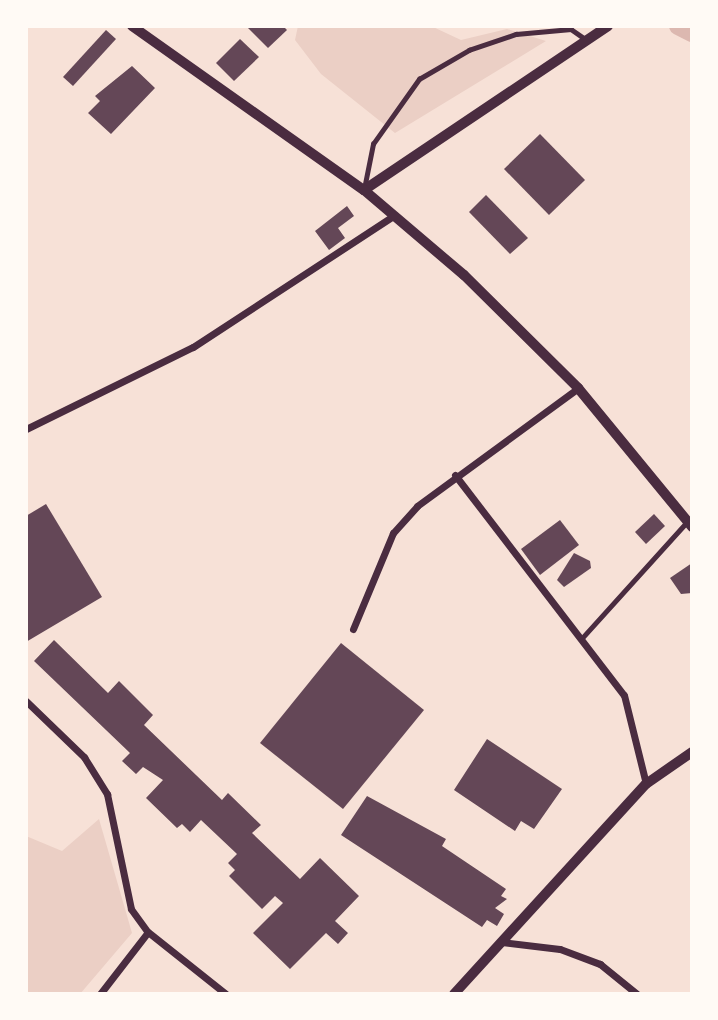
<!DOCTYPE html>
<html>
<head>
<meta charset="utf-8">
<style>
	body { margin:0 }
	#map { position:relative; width:718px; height:1020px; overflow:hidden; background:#f7e1d7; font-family:"Exo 2",sans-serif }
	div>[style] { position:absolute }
	.green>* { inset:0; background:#ebcfc5 }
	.canal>* { height:18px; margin:-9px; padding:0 9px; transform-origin:9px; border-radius:9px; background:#dcb8b0 }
	.building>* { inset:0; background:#644757 }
	.service>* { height:4.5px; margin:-2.25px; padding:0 2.25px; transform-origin:2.25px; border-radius:2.25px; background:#4a2c40 }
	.minor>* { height:7px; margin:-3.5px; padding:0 3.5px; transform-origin:3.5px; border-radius:3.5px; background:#4a2c40 }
	.tertiary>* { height:10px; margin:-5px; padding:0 5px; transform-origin:5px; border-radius:5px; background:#4a2c40 }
	.secondary>* { height:10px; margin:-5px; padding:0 5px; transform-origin:5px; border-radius:5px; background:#4a2c40 }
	span { translate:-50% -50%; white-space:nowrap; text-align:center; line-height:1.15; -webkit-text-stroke:5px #fffaf5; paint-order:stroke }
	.frame { position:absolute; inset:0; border:28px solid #fffaf5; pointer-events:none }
</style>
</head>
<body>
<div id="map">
	<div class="green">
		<i style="clip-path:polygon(298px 26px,431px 26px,461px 40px,507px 29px,546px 41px,395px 133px,321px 74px,295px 40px)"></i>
		<i style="clip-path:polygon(99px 819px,132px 933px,80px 994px,26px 994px,26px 836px,62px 851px)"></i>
	</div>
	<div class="canal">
		<i style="left:678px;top:26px;width:16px;rotate:27deg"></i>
	</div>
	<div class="building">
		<i style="clip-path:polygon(246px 26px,283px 26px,287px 30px,268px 48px)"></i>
		<i style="clip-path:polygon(106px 30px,116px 39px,73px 86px,63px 77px)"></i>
		<i style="clip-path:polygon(240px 39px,259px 57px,234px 81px,216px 63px)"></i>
		<i style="clip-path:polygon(132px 66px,155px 88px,111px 134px,88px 113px,100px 101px,95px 96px)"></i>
		<i style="clip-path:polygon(540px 134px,585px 180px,549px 215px,504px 169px)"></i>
		<i style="clip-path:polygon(486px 195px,528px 238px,510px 254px,469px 212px)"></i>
		<i style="clip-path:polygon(347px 206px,354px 216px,338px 228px,345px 238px,329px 250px,315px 231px)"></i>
		<i style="clip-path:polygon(46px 504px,102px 597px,26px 642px,26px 516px)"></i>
		<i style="clip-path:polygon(654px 514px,665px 526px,646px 544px,635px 532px)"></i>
		<i style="clip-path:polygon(560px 520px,579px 545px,540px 575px,521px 549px)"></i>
		<i style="clip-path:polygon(574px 553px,590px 561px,591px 568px,564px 587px,557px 580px)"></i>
		<i style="clip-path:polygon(692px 563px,692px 593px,681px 594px,670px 578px)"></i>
		<i style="clip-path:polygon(54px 640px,108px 693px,119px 681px,153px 715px,144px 725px,222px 800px,228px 793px,261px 825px,252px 833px,300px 879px,320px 858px,359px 896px,335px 921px,348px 933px,338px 944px,326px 933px,290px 969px,253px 933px,283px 903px,275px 896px,262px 909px,229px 876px,235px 870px,228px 863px,237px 854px,201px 820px,190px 832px,182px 824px,177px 828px,146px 798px,163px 780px,143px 767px,136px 774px,122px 761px,130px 753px,34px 661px)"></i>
		<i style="clip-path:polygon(341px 643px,424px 710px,343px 809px,260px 743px)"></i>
		<i style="clip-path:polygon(487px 739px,562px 789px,534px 829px,521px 821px,515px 831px,454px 790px)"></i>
		<i style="clip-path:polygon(367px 796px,446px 839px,442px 846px,506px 889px,501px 896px,507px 899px,495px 908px,504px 914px,497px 926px,487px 920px,482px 927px,341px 835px)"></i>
	</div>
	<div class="service">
		<i style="left:364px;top:189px;width:46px;rotate:-78.7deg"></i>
		<i style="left:373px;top:144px;width:80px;rotate:-54.7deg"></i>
		<i style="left:419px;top:79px;width:58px;rotate:-30.1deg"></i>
		<i style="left:469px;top:50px;width:50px;rotate:-18.8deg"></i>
		<i style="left:516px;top:34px;width:55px;rotate:-5.2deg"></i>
		<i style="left:571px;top:29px;width:19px;rotate:35deg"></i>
		<i style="left:583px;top:637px;width:155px;rotate:-47.9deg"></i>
	</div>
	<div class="minor">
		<i style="left:26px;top:429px;width:186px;rotate:-26.2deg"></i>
		<i style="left:193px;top:347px;width:241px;rotate:-33.2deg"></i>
		<i style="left:455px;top:475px;width:277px;rotate:52.5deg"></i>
		<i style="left:624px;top:695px;width:92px;rotate:76.1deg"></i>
		<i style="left:353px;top:629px;width:104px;rotate:-67.4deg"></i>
		<i style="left:393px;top:533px;width:36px;rotate:-48deg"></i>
		<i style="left:417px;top:506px;width:200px;rotate:-36.2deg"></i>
		<i style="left:26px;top:701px;width:81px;rotate:44deg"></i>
		<i style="left:84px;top:757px;width:44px;rotate:58.1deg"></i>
		<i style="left:107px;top:794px;width:117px;rotate:78.2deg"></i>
		<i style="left:131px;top:909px;width:29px;rotate:54deg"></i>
		<i style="left:148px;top:932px;width:100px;rotate:38.5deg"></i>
		<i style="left:502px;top:942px;width:58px;rotate:6.9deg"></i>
		<i style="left:560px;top:949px;width:43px;rotate:20.6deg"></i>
		<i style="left:600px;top:964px;width:48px;rotate:39deg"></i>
		<i style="left:100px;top:994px;width:78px;rotate:-52.3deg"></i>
	</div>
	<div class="tertiary">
		<i style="left:364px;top:190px;width:294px;rotate:-33.9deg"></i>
		<i style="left:454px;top:994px;width:285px;rotate:-47.6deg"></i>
		<i style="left:646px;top:784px;width:56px;rotate:-34.8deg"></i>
	</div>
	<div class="secondary">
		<i style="left:132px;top:26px;width:284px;rotate:35.3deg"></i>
		<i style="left:364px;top:190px;width:131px;rotate:40.4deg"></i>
		<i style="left:464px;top:275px;width:161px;rotate:44.7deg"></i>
		<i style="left:578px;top:388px;width:180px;rotate:50.6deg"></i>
	</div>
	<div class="frame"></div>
</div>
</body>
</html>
